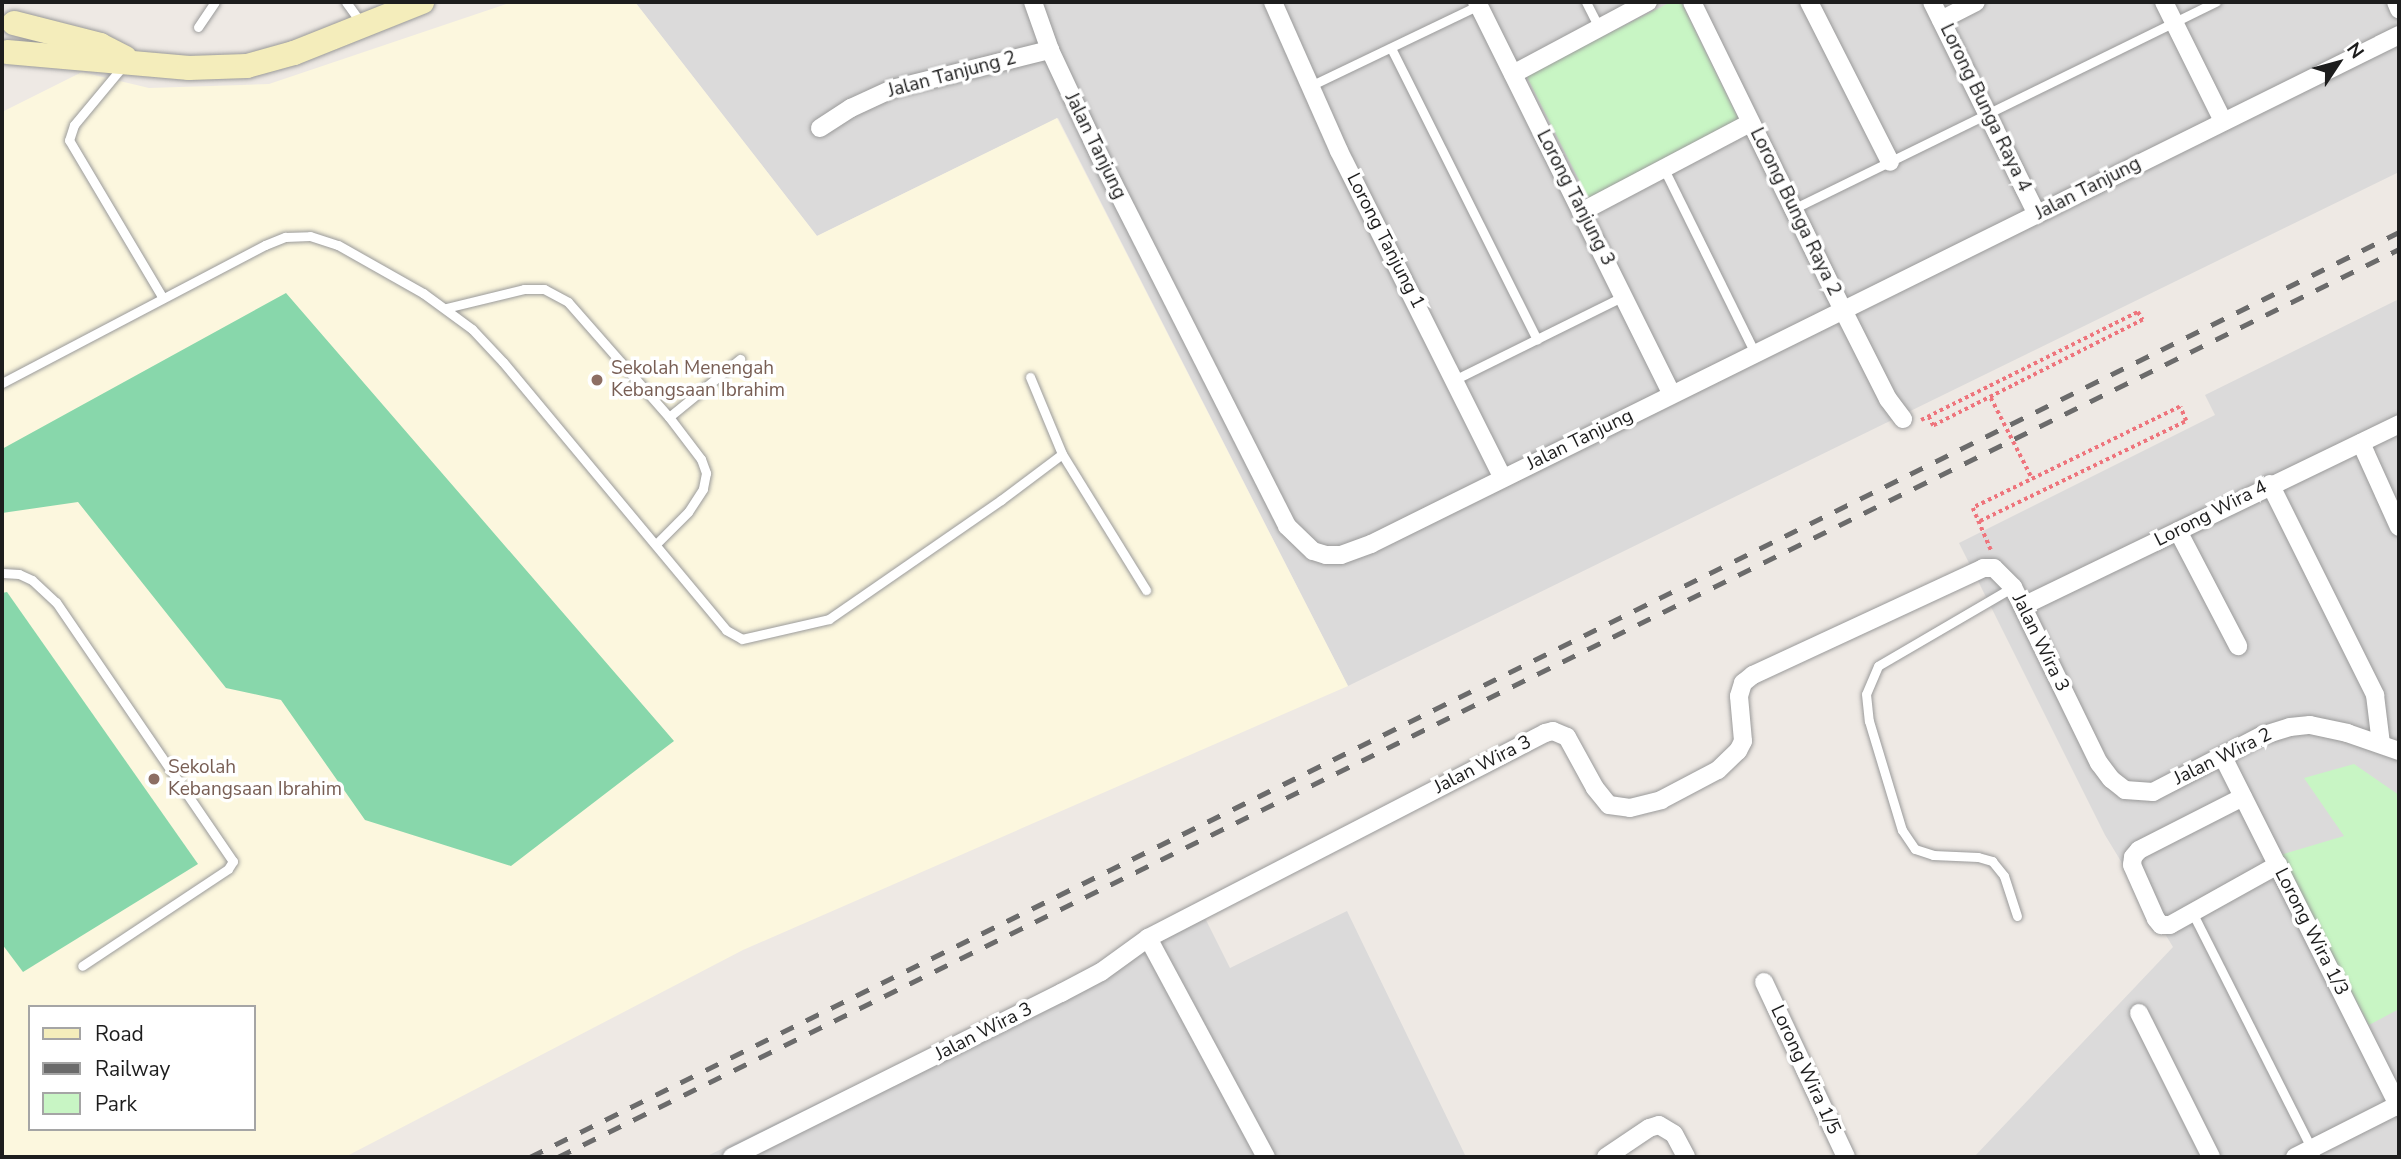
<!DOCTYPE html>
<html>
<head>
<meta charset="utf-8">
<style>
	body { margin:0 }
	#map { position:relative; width:2401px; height:1159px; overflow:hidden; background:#eee9e4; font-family:"Nunito Sans",sans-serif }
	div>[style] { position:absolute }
	.residential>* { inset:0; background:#dbdada }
	.education>* { inset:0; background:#fcf7de }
	.park>* { inset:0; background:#c8f5c4 }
	.pitch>* { inset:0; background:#88d7ab }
	.path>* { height:3.5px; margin-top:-1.75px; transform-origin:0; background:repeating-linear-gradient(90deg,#ee747c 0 3.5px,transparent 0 7px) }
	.roads { filter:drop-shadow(0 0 2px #9a9a9a) drop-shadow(0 0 2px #9a9a9a) }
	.lane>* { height:9px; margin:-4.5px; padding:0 4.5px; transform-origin:4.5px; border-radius:4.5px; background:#fff }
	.street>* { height:18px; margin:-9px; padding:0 9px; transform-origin:9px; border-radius:9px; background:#fff }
	.secondary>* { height:24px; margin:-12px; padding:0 12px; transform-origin:12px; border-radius:12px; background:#f4edbb }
	.rail>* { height:5px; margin-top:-2.5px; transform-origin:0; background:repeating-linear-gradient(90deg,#6b6b6b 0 14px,transparent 0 28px) }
	.path-bridge>* { height:3.5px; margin-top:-1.75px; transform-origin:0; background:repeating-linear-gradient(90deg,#ee747c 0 3.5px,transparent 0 7px) }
	.dots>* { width:19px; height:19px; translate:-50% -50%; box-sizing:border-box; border:4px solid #fff; border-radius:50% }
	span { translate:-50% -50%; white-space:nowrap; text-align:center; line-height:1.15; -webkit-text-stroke:7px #fff; paint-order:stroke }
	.street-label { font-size:19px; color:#1d1d1d }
	.education-label { font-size:19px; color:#785e54 }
	.left { translate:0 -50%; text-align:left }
	.frame { position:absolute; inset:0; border:4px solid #1d1d1d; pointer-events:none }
	.legend { position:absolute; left:28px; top:1005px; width:228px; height:126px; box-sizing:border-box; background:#fff; border:2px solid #a5a5a5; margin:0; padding:9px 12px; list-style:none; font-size:21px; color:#1d1d1d }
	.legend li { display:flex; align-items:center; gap:14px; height:35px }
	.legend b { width:35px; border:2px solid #a5a5a5 }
	.north { position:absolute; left:2303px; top:28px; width:70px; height:70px; -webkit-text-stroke:5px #fff; paint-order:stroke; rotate:54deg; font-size:19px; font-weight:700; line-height:28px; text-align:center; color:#1d1d1d }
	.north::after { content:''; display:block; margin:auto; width:24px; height:32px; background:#1d1d1d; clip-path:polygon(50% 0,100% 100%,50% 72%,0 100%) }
</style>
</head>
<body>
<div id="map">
	<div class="residential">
		<i style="clip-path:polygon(635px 2px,2399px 2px,2399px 172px,1348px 686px,1058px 118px,817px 236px)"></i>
		<i style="clip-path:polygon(2399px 299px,2399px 1157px,1974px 1157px,2173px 947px,2105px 835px,1959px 543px,2215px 415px,2205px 395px)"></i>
		<i style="clip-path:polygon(1347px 911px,1466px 1157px,705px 1157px,1205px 918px,1230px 968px)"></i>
	</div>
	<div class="education">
		<i style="clip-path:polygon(evenodd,512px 2px,635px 2px,817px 236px,1057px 118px,1348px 686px,743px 950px,345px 1157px,2px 1157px,2px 112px,82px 72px,149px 88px,269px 84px,512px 2px,30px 1007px,254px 1007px,254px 1129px,30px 1129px,30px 1007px)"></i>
	</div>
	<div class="park">
		<i style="clip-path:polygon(1671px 2px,1681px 2px,1739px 120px,1589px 200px,1526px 75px)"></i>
		<i style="clip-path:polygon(2354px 764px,2399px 795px,2399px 1009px,2369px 1025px,2280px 855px,2344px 836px,2304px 778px)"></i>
	</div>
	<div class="pitch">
		<i style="clip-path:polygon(286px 293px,674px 741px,511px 866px,365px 820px,281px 700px,226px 688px,78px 502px,2px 513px,2px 449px)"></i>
		<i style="clip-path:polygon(7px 592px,198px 864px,23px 972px,2px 944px,2px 593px)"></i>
	</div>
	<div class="path">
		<i style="left:1921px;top:420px;width:242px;rotate:-26.5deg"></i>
		<i style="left:2138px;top:312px;width:9px;rotate:58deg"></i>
		<i style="left:2143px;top:320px;width:235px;rotate:153.2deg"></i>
		<i style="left:1933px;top:426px;width:9px;rotate:-117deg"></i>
		<i style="left:1980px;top:521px;width:229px;rotate:-25.9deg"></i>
		<i style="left:2186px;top:421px;width:15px;rotate:-113deg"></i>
		<i style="left:2180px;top:407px;width:230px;rotate:154deg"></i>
		<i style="left:1973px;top:508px;width:46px;rotate:66.8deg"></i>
	</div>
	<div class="roads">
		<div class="lane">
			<i style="left:346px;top:2px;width:26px;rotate:54deg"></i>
			<i style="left:1586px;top:2px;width:29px;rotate:63deg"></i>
			<i style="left:198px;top:27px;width:30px;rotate:-56deg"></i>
			<i style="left:1391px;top:48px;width:326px;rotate:63.4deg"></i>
			<i style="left:123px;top:66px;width:77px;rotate:129.7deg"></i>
			<i style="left:74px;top:125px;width:16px;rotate:108deg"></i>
			<i style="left:69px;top:140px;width:184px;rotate:59.3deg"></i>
			<i style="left:1310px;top:86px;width:187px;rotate:-25.6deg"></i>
			<i style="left:1663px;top:167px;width:208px;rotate:63.7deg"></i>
			<i style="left:1793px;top:209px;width:471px;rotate:-26.1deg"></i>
			<i style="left:446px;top:308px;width:80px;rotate:-13.7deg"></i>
			<i style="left:524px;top:289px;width:20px"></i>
			<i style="left:544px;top:289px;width:27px;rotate:28deg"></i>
			<i style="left:568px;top:302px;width:153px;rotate:48.7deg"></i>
			<i style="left:669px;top:417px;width:53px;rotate:52.7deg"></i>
			<i style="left:701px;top:459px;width:15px;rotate:70deg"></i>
			<i style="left:706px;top:473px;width:16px;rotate:101deg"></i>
			<i style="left:703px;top:489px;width:27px;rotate:123deg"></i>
			<i style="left:688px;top:512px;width:45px;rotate:135deg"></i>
			<i style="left:1030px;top:377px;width:83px;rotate:67.4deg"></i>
			<i style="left:1062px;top:454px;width:160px;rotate:58.3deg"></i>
			<i style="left:1454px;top:380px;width:190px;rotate:-26.3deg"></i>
			<i style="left:2px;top:383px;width:297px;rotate:-27.7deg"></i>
			<i style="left:265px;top:245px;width:22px;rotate:-22deg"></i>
			<i style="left:285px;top:237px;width:25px;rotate:-2deg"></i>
			<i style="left:310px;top:236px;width:29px;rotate:18deg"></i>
			<i style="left:338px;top:245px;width:98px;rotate:29.5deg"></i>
			<i style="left:423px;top:293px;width:61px;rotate:36.3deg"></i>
			<i style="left:472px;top:329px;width:45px;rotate:46.8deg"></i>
			<i style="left:503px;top:362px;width:349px;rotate:50.2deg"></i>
			<i style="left:726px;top:630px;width:18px;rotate:29deg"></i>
			<i style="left:742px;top:639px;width:89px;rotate:-12.9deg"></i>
			<i style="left:829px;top:619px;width:209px;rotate:-34.7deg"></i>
			<i style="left:1001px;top:500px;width:76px;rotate:-37deg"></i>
			<i style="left:669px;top:417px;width:92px;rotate:-39.2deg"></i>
			<i style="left:2px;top:573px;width:17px;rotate:3deg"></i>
			<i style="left:19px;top:574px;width:14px;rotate:25deg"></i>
			<i style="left:32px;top:580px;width:33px;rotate:43deg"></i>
			<i style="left:56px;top:602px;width:314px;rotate:55.7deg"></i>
			<i style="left:233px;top:861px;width:9px;rotate:122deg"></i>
			<i style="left:228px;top:869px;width:175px;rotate:146.4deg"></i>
			<i style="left:2013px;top:587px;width:156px;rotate:149.7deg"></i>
			<i style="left:1878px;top:666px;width:30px;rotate:113deg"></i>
			<i style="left:1866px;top:694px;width:27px;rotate:84deg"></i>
			<i style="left:1869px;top:721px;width:114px;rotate:73.2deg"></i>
			<i style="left:1902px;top:830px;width:23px;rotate:56deg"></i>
			<i style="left:1915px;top:849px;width:19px;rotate:18deg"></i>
			<i style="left:1933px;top:855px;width:45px;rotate:2.5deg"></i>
			<i style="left:1978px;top:857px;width:15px;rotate:16deg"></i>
			<i style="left:1992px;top:861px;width:19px;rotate:51deg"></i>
			<i style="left:2004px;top:876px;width:42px;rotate:72deg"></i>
			<i style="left:2193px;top:914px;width:272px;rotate:63.2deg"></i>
		</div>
		<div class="street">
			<i style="left:1033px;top:2px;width:51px;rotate:70.5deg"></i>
			<i style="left:1050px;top:50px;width:125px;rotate:64.9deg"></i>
			<i style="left:1103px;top:163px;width:407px;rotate:63.1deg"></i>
			<i style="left:1287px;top:526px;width:36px;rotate:44deg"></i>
			<i style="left:1313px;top:551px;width:14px;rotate:17deg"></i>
			<i style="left:1326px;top:555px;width:15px"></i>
			<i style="left:1341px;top:555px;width:32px;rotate:-20deg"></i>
			<i style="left:1371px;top:544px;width:1147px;rotate:-26.34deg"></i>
			<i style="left:1273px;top:2px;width:163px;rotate:66.1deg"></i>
			<i style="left:1339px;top:151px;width:366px;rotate:63.4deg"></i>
			<i style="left:1477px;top:2px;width:438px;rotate:63.6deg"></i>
			<i style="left:1692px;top:2px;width:343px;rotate:63.9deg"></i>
			<i style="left:1843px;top:310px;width:100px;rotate:63.2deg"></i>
			<i style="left:1888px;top:399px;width:25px;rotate:53deg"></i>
			<i style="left:1809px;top:2px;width:179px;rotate:63.1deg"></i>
			<i style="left:1932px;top:2px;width:237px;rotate:63.7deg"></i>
			<i style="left:2164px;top:2px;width:133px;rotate:63.6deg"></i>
			<i style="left:2396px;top:2px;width:8px;rotate:67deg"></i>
			<i style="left:1941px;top:20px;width:39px;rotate:-27deg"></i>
			<i style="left:1513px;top:74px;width:153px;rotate:-28.1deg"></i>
			<i style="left:820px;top:128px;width:37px;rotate:-33deg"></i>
			<i style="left:851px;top:108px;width:45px;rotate:-24.9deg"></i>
			<i style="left:892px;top:89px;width:163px;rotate:-13.9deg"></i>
			<i style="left:1581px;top:212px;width:191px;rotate:-27.8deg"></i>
			<i style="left:2361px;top:443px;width:92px;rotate:65.7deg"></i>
			<i style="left:2270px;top:484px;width:236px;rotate:63.5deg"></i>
			<i style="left:2375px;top:695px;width:49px;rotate:83deg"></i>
			<i style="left:2178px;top:531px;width:130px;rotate:62.4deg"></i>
			<i style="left:2023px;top:606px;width:418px;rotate:-25.8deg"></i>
			<i style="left:2223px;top:757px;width:392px;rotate:63.3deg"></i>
			<i style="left:2243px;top:797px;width:117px;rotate:153deg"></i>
			<i style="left:2139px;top:850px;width:9px;rotate:131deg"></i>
			<i style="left:2133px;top:857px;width:8px;rotate:97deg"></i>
			<i style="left:2132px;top:865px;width:59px;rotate:66deg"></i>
			<i style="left:2156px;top:919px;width:8px;rotate:50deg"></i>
			<i style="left:2161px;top:925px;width:9px"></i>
			<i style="left:2170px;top:925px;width:124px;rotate:-29.1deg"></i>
			<i style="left:1148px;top:938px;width:249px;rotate:61.7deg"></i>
			<i style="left:1764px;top:982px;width:193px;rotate:64.9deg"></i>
			<i style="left:2139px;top:1013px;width:161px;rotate:63.4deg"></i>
			<i style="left:732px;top:1157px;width:368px;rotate:-26.5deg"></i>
			<i style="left:1061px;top:993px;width:45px;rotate:-27.7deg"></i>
			<i style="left:1101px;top:972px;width:58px;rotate:-35.9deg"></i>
			<i style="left:1148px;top:938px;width:447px;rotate:-27.3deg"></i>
			<i style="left:1545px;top:733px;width:8px;rotate:-14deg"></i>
			<i style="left:1553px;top:731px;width:15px;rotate:23deg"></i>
			<i style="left:1567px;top:737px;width:58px;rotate:61.2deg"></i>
			<i style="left:1595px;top:788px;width:22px;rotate:51deg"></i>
			<i style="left:1609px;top:805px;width:21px;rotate:8deg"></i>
			<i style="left:1630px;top:808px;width:32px;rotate:-14deg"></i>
			<i style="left:1661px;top:800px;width:64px;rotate:-27.8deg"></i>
			<i style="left:1718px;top:770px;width:28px;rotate:-44deg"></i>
			<i style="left:1738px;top:751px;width:11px;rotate:-63deg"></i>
			<i style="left:1743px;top:741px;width:45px;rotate:-95.1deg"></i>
			<i style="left:1739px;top:696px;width:14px;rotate:-73deg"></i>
			<i style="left:1743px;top:683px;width:13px;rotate:-39deg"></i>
			<i style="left:1753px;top:675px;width:254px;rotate:-24.9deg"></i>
			<i style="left:1983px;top:568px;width:11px"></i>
			<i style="left:1994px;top:568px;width:27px;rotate:45deg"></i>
			<i style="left:2013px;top:587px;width:196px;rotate:64deg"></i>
			<i style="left:2099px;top:763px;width:20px;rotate:53deg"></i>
			<i style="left:2111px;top:779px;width:18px;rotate:38deg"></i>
			<i style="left:2125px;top:790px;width:28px;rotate:4deg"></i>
			<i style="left:2153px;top:792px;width:122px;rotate:-27.4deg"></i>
			<i style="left:2261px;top:736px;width:30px;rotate:-17deg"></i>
			<i style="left:2290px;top:727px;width:20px;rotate:-6deg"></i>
			<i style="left:2310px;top:725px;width:38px;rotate:12deg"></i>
			<i style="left:2347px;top:733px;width:55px;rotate:19.1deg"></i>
			<i style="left:1606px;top:1157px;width:52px;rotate:-34deg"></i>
			<i style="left:1649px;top:1128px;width:10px;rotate:-17deg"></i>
			<i style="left:1659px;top:1125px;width:17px;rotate:31deg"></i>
			<i style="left:1674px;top:1134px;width:26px;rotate:62deg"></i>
			<i style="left:2295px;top:1157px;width:115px;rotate:-26.8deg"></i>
		</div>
		<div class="secondary">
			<i style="left:14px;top:23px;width:89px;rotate:14.3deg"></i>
			<i style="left:100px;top:45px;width:28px;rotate:27deg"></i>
			<i style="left:7px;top:52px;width:183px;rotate:5deg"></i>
			<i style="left:189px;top:68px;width:58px;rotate:-2deg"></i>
			<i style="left:247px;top:66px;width:49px;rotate:-15.5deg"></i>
			<i style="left:294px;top:53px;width:138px;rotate:-21.7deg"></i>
		</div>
	</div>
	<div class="rail">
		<i style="left:530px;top:1157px;width:2085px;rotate:-26.33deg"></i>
		<i style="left:558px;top:1157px;width:2053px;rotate:-26.25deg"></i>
	</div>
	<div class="path-bridge">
		<i style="left:1991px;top:398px;width:90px;rotate:62.9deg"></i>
	</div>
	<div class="dots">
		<i style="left:597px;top:380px;background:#8d6e63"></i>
		<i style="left:154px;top:779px;background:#8d6e63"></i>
	</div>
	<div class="street-label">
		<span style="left:952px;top:75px;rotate:-15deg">Jalan Tanjung 2</span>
		<span style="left:1985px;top:108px;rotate:64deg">Lorong Bunga Raya 4</span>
		<span style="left:1095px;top:146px;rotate:64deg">Jalan Tanjung</span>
		<span style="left:2088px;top:189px;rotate:-27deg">Jalan Tanjung</span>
		<span style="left:1575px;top:198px;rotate:63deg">Lorong Tanjung 3</span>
		<span style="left:1795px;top:212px;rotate:64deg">Lorong Bunga Raya 2</span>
		<span style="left:1385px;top:241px;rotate:63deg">Lorong Tanjung 1</span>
		<span style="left:1580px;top:440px;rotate:-26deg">Jalan Tanjung</span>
		<span style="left:2211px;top:514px;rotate:-27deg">Lorong Wira 4</span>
		<span style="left:2040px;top:643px;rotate:64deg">Jalan Wira 3</span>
		<span style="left:2223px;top:757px;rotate:-26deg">Jalan Wira 2</span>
		<span style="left:1483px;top:765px;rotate:-27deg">Jalan Wira 3</span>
		<span style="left:2311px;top:932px;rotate:63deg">Lorong Wira 1/3</span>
		<span style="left:984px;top:1032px;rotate:-27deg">Jalan Wira 3</span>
		<span style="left:1805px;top:1070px;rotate:65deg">Lorong Wira 1/5</span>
	</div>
	<div class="education-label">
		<span class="left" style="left:611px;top:380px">Sekolah Menengah<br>Kebangsaan Ibrahim</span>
		<span class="left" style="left:168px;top:779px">Sekolah<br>Kebangsaan Ibrahim</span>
	</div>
	<div class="frame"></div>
	<ul class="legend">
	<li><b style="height:9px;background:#f4edbb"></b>Road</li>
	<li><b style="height:9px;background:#6b6b6b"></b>Railway</li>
	<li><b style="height:19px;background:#c8f5c4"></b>Park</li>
	</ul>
	<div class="north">N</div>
</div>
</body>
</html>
